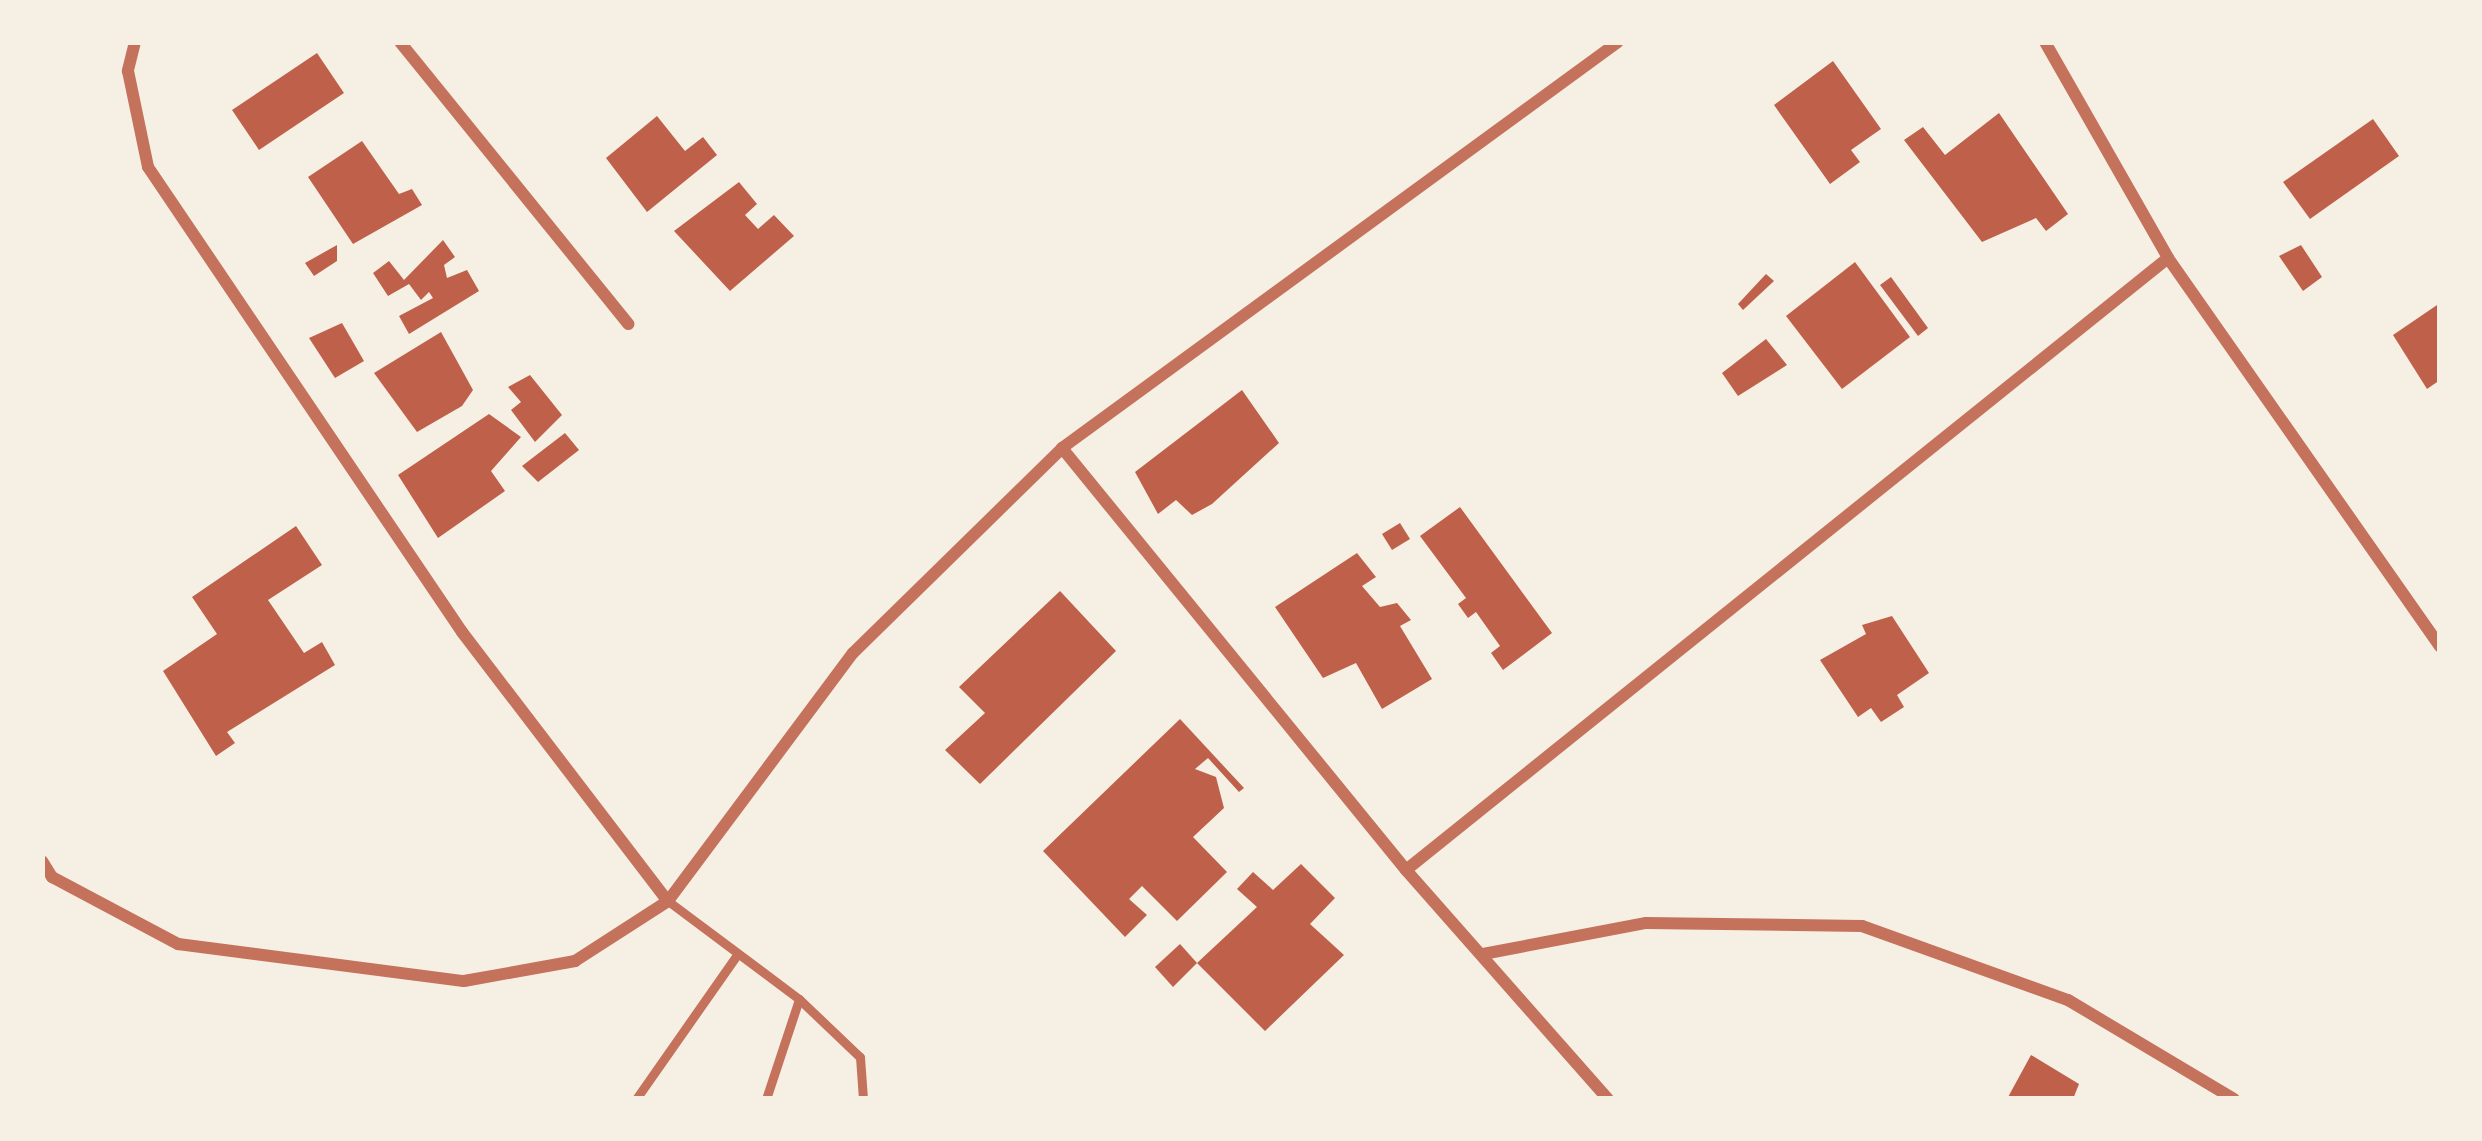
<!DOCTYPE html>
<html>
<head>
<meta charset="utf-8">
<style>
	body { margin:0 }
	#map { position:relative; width:2482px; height:1141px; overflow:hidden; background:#f6efe4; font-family:"Fira Sans",sans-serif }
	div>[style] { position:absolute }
	.building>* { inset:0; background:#bf614a }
	.service>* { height:9px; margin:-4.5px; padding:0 4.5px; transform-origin:4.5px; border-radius:4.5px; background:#c5725c }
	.minor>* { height:12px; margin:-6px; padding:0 6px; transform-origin:6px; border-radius:6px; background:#c5725c }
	span { translate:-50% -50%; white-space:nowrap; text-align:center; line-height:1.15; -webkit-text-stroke:10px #f6efe4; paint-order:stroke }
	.frame { position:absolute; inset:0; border:45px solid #f6efe4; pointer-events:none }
</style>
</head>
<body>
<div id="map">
	<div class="building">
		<i style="clip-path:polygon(317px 53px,344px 93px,259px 150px,232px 110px)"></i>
		<i style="clip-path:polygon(1833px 61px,1881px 129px,1851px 150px,1860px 162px,1830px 184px,1774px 105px)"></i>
		<i style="clip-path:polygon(1999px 113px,2068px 214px,2046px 231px,2036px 218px,1982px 242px,1904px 140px,1923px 127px,1945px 155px)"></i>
		<i style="clip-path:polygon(657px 116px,685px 151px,703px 137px,717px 155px,647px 212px,606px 158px)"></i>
		<i style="clip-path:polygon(2373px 119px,2399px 156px,2310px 219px,2283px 182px)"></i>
		<i style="clip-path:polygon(362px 141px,399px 194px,412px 189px,422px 205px,353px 244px,308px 177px)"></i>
		<i style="clip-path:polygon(739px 182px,757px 204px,745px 215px,758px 229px,774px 215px,794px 236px,730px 291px,674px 231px)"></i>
		<i style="clip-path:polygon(443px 240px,455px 257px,444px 265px,447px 278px,467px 270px,479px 291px,409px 334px,399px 316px,433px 298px,429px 292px,421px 300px,409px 284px,388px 296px,373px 273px,389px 261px,404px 280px)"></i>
		<i style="clip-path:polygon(337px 245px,337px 261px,314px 276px,305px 263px)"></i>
		<i style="clip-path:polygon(2301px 245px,2322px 277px,2303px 291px,2279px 256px)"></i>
		<i style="clip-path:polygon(1855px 262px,1910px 337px,1842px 389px,1786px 316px)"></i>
		<i style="clip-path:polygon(1766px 274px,1774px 281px,1743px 310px,1738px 304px)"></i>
		<i style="clip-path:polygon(1891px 277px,1928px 328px,1918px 336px,1880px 285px)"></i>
		<i style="clip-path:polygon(2440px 303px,2440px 380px,2427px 389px,2393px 335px)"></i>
		<i style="clip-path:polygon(342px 323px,364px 361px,335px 378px,309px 338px)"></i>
		<i style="clip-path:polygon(441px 332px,473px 390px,462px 406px,417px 432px,374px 373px)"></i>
		<i style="clip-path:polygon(1766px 339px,1787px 365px,1738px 396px,1722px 373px)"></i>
		<i style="clip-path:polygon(530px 375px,562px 415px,535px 442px,511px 410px,521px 402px,508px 387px)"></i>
		<i style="clip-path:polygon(1242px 390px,1279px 443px,1212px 504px,1192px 515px,1176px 500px,1158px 514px,1135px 472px)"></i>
		<i style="clip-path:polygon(489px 414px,521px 437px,491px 471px,505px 491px,438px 538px,398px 475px)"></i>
		<i style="clip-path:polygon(565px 433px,579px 450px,538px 482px,522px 466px)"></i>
		<i style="clip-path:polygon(1460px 507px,1552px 633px,1503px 670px,1491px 653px,1500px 646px,1476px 612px,1468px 618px,1458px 604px,1466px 598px,1420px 536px)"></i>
		<i style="clip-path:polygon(1400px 523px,1410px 539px,1392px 550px,1382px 534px)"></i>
		<i style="clip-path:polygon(296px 526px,322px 565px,268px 600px,304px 653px,322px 642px,335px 665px,227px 732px,235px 743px,216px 756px,163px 671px,217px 634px,192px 597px)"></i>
		<i style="clip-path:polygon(1357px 553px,1376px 577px,1362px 586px,1380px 607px,1397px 603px,1411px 620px,1400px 626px,1432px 679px,1382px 709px,1356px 663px,1323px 678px,1275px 607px)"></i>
		<i style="clip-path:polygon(1060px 591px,1116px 651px,980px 784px,945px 750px,985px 713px,959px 687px)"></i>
		<i style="clip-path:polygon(1892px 616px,1929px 673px,1897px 695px,1904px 707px,1881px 722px,1871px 708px,1858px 717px,1820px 660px,1866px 634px,1862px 625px)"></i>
		<i style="clip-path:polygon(1180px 719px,1244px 788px,1239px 792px,1208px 758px,1195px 769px,1216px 777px,1224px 808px,1193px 837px,1227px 872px,1177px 921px,1142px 886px,1129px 899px,1147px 915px,1125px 937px,1043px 851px)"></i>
		<i style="clip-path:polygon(1301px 864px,1335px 898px,1310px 924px,1344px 955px,1265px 1031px,1197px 963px,1257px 907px,1237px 889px,1253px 872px,1273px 890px)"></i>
		<i style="clip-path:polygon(1180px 944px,1197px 963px,1173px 987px,1155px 967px)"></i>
		<i style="clip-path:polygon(2031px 1055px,2079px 1084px,2073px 1099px,2007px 1099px)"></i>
	</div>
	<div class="service">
		<i style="left:668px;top:901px;width:164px;rotate:36.8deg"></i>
		<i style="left:799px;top:999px;width:84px;rotate:43.6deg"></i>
		<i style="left:860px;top:1057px;width:42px;rotate:85.9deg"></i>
		<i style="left:636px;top:1099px;width:176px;rotate:-55deg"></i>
		<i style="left:766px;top:1099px;width:105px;rotate:-71.7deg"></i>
	</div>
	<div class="minor">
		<i style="left:135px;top:42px;width:30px;rotate:104deg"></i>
		<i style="left:128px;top:71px;width:98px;rotate:78.2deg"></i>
		<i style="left:148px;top:167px;width:561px;rotate:55.97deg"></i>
		<i style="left:462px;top:632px;width:339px;rotate:52.6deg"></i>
		<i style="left:400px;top:42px;width:363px;rotate:51deg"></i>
		<i style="left:2045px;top:42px;width:249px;rotate:60.3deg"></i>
		<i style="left:2168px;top:258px;width:474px;rotate:55deg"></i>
		<i style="left:1062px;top:448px;width:544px;rotate:50.81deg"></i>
		<i style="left:1406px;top:870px;width:305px;rotate:48.6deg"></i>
		<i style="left:42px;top:861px;width:19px;rotate:58deg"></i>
		<i style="left:52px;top:877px;width:143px;rotate:28deg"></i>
		<i style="left:178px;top:944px;width:288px;rotate:7.4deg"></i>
		<i style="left:464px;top:981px;width:113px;rotate:-10.2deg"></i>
		<i style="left:575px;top:961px;width:111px;rotate:-32.8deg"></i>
		<i style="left:668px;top:901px;width:309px;rotate:-53.3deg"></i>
		<i style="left:853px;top:653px;width:293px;rotate:-44.4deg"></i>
		<i style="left:1062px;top:448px;width:688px;rotate:-36.14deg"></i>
		<i style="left:1406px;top:870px;width:977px;rotate:-38.77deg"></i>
		<i style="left:1483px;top:954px;width:166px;rotate:-10.8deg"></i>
		<i style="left:1646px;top:923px;width:216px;rotate:0.8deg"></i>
		<i style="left:1862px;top:926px;width:219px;rotate:19.8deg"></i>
		<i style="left:2068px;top:1000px;width:193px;rotate:30.8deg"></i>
	</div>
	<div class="frame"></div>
</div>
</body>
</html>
